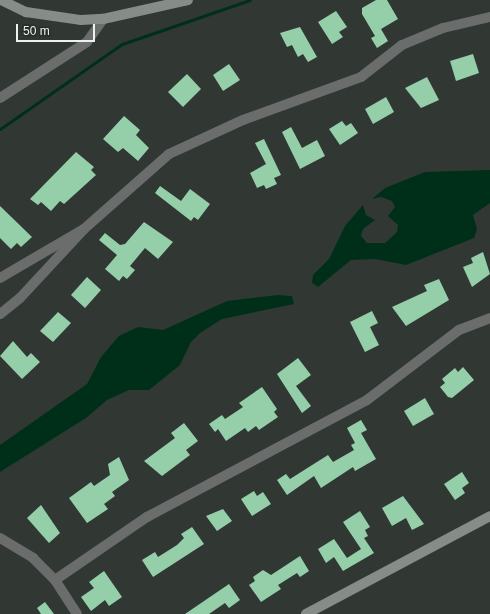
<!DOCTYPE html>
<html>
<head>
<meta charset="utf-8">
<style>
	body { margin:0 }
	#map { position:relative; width:490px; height:614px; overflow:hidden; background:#313834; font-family:Helvetica,sans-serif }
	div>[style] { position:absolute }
	.water>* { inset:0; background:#002f19 }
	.stream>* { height:3px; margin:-1.5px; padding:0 1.5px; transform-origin:1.5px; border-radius:1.5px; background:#002f19 }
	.building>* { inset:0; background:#94cfaa }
	.street>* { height:10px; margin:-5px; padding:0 5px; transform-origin:5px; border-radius:5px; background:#6a6d6b }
	.secondary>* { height:10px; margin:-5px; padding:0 5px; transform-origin:5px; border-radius:5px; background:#868c88 }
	span { translate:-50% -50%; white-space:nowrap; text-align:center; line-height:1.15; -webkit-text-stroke:4px #272e2a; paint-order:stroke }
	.scale { position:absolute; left:16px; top:24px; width:79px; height:18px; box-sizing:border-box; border:2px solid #eef2ef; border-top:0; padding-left:5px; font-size:12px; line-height:14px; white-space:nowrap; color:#eef2ef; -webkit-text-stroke:3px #272e2a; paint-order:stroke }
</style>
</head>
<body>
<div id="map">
	<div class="water">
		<i style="clip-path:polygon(490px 170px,490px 203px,473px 215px,477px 229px,474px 238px,406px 265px,375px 259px,351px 260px,318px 287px,312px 283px,313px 275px,329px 259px,345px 226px,363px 205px,366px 215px,375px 220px,363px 229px,361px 236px,367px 243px,385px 243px,397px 232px,398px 225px,388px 216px,395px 207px,392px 201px,381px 197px,372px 199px,385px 188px,425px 172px)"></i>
		<i style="clip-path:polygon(278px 295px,292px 296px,294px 304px,222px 319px,200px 333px,191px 342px,180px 365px,149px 390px,129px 390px,107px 400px,86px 418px,0 472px,0 445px,87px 384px,101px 357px,119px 336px,138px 327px,163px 330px,227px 301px)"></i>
	</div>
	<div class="stream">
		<i style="left:0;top:129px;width:149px;rotate:-34.9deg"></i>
		<i style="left:122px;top:44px;width:135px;rotate:-19deg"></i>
	</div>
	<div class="building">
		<i style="clip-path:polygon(376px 0,387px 0,398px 19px,381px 29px,388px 41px,377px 48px,371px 38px,375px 36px,362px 14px,362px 8px)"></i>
		<i style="clip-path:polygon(336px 11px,347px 27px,339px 32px,343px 37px,332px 44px,318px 22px)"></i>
		<i style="clip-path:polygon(300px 27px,317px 57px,308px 62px,303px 54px,298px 57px,292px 45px,287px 47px,280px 33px)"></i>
		<i style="clip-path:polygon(473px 54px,479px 73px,456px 81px,450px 61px)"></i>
		<i style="clip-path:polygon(229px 64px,240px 80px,223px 91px,213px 75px)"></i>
		<i style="clip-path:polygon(187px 74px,201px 89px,183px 107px,168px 92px)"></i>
		<i style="clip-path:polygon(427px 77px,439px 100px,421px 108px,405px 88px)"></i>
		<i style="clip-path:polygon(386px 97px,394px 112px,373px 124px,365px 109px)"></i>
		<i style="clip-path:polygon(124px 116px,140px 130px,136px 135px,149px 148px,138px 161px,123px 148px,118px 152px,103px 139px)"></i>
		<i style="clip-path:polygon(342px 121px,346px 126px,351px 123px,358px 133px,340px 145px,329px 129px)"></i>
		<i style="clip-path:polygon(291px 127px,302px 148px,317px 140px,325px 156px,300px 169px,282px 132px)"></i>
		<i style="clip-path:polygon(264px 139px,281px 175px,274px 178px,277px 184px,266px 189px,264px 185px,257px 188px,250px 173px,266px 164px,255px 143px)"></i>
		<i style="clip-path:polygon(76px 152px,94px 167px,91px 170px,96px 175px,64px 204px,60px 201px,51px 211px,41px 202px,38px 205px,30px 199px)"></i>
		<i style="clip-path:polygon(160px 186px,181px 201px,190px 189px,210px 204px,198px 220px,194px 217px,191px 221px,155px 193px)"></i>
		<i style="clip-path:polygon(0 206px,32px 237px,21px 247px,17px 243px,11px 249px,0 238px)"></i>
		<i style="clip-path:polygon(144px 222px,173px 242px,158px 259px,145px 248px,130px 266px,135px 270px,127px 279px,123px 276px,119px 281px,105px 269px,117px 255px,99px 240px,105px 233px,120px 245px,125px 244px)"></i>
		<i style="clip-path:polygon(483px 252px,490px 274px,472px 287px,463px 267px,473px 263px,471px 258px)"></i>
		<i style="clip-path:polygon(87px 277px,101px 290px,85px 308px,71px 295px)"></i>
		<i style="clip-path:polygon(439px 279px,449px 300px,406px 326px,392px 307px,427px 291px,424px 285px)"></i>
		<i style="clip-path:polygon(372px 311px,378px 323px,370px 327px,379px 345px,365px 352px,350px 322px)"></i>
		<i style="clip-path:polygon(58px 312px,71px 323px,53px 342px,40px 331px)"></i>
		<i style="clip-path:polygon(13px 341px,27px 357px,31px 353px,40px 362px,22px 379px,0 356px)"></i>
		<i style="clip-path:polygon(298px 358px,311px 375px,296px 386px,311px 406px,302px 413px,277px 374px)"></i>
		<i style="clip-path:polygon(463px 367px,474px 380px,452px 398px,448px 397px,440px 387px,445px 383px,442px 379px,455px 368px,458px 372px)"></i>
		<i style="clip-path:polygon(262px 387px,277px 409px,274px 412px,278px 417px,259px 430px,256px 426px,248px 432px,245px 428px,226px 441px,218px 429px,215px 432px,209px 424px,222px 415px,225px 419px,243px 407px,239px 403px)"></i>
		<i style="clip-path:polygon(425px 398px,434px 414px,413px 426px,404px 411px)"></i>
		<i style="clip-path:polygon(361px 420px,367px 430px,361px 433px,376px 459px,355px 471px,353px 467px,321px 488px,314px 476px,287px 495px,277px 480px,286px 474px,290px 479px,328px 455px,333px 462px,354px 450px,351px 445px,355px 443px,347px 428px)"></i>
		<i style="clip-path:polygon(184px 423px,198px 441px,186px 450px,190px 455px,162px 476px,144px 461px,175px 438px,171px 433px)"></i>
		<i style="clip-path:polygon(119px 457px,129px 480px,112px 492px,115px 496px,104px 504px,108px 509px,87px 523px,69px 498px,91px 482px,94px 486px,110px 475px,108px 464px)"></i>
		<i style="clip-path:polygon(462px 472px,469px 483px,462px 488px,465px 493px,455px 500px,444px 484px)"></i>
		<i style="clip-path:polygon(254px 491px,257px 496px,263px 492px,271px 504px,252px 516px,241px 499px)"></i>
		<i style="clip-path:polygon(403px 496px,424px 524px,412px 530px,406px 518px,392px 526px,382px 508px)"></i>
		<i style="clip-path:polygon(41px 505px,60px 533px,49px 543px,27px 518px)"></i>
		<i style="clip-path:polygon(223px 509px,232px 521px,217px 531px,206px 516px)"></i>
		<i style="clip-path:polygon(360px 511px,370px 527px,365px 530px,368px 536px,364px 538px,374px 553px,343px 571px,334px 557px,326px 563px,318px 549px,334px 539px,347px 558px,361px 549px,343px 522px)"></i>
		<i style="clip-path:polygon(192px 527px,204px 544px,153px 577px,142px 560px,155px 552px,158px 557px,177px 545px,184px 538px,181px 534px)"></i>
		<i style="clip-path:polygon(300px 556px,309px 571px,300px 577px,297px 573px,278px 585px,281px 589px,261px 602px,249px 585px,255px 581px,253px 577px,263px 570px,271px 575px)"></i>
		<i style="clip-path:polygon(104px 571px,122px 597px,109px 606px,105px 600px,91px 611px,81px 597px,94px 588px,89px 582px)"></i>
		<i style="clip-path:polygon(229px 584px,240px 600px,229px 608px,225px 603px,209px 614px,185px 614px)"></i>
		<i style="clip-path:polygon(45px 602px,54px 614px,41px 614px,37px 608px)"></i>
	</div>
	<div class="street">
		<i style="left:0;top:98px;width:103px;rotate:-32.8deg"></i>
		<i style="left:87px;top:42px;width:28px;rotate:-55deg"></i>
		<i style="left:84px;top:229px;width:113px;rotate:-41.4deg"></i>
		<i style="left:169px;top:154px;width:81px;rotate:-24.7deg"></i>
		<i style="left:243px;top:120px;width:126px;rotate:-20deg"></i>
		<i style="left:361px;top:77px;width:52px;rotate:-38deg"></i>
		<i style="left:402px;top:45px;width:44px;rotate:-22.5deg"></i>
		<i style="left:443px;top:28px;width:48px;rotate:-13.2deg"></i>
		<i style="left:0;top:278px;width:97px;rotate:-30.3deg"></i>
		<i style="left:84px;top:229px;width:94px;rotate:132.8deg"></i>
		<i style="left:20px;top:298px;width:26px;rotate:141deg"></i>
		<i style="left:0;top:538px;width:39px;rotate:31deg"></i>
		<i style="left:33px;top:558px;width:31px;rotate:45deg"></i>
		<i style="left:55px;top:580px;width:40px;rotate:57.1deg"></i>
		<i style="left:55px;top:580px;width:112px;rotate:-34.4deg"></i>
		<i style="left:147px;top:517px;width:249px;rotate:-28deg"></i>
		<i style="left:367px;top:400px;width:116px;rotate:-37.3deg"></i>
		<i style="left:459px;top:330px;width:33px;rotate:-21deg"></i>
	</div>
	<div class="secondary">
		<i style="left:1px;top:0;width:28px;rotate:26deg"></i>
		<i style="left:26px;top:12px;width:56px;rotate:8.3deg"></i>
		<i style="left:81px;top:20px;width:22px;rotate:-3deg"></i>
		<i style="left:103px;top:19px;width:87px;rotate:-12.6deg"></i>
		<i style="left:306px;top:614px;width:208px;rotate:-28deg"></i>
	</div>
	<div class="scale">50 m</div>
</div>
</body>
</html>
